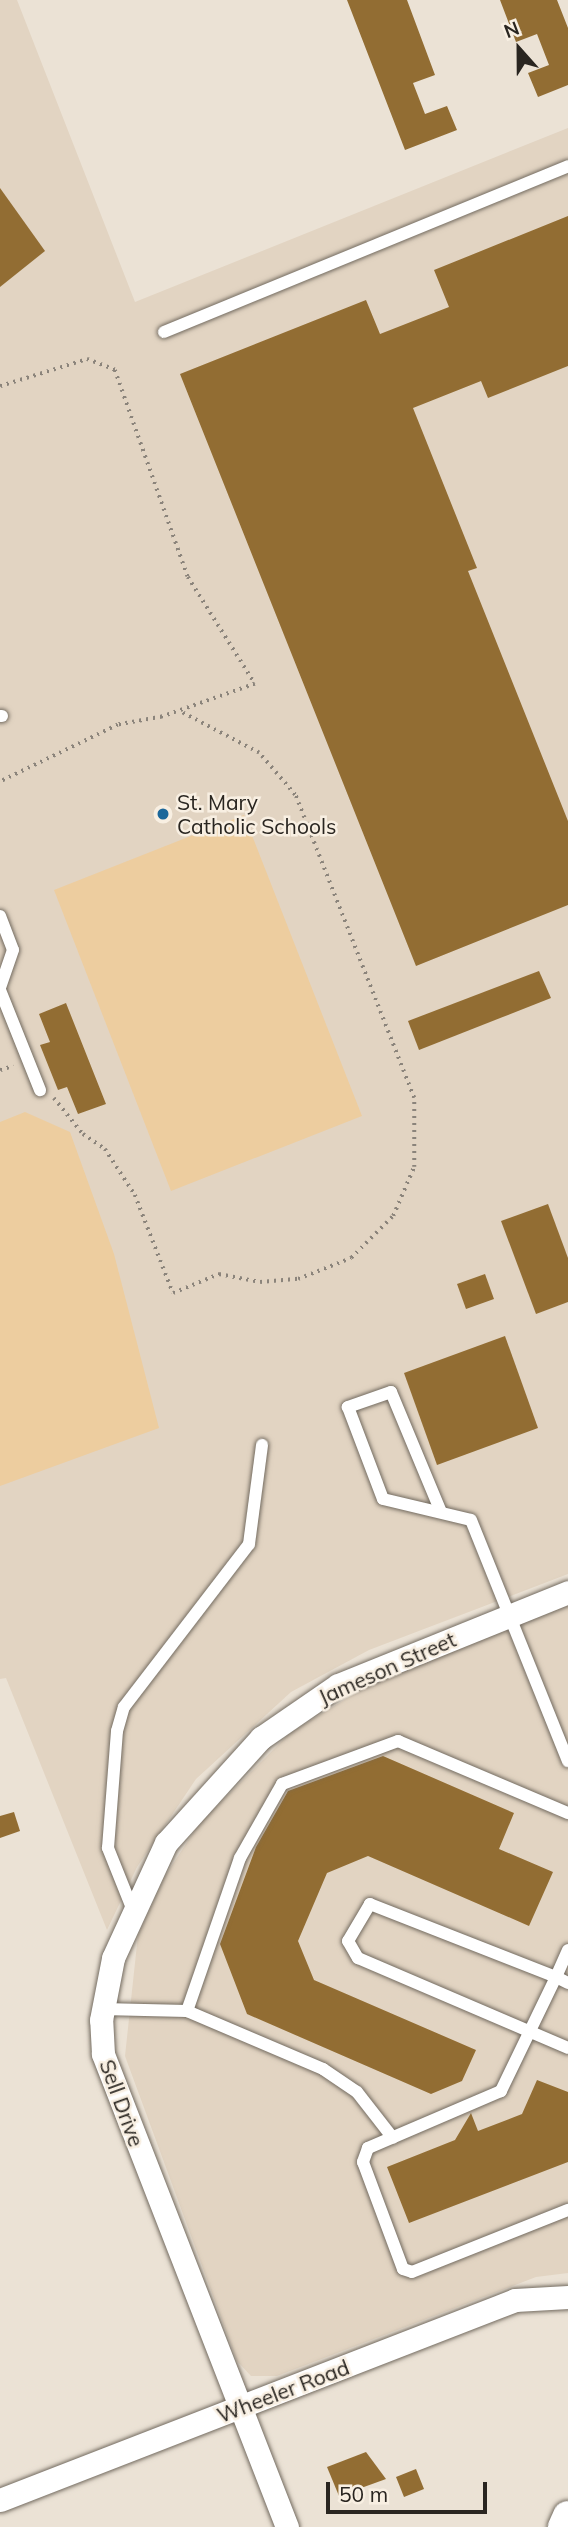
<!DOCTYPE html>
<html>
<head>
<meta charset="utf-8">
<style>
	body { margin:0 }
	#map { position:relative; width:568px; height:2527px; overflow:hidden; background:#ebe2d5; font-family:Mulish,sans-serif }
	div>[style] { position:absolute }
	.built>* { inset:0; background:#e2d4c2 }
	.green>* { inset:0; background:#edcd9f }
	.building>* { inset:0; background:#926d33 }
	.path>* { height:3.5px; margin-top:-1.75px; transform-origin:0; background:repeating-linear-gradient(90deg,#8b847b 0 2px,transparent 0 7px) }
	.roads { filter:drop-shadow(0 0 2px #736b60) drop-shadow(0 0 2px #736b60) }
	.service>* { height:12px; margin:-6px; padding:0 6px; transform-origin:6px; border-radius:6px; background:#fff }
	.minor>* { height:23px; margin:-11.5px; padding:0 11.5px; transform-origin:11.5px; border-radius:11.5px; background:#fff }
	.tertiary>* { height:30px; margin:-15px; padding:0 15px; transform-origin:15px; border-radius:15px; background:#fff }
	.dots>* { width:19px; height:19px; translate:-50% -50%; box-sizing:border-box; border:4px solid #f8efe2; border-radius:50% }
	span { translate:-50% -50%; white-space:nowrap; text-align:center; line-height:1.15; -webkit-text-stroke:5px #f8efe2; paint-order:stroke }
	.poi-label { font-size:21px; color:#292520 }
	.left { translate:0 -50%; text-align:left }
	.street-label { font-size:21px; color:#292520 }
	.north { position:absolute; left:484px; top:14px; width:70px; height:70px; -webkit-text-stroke:5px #f8efe2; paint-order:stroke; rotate:339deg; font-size:19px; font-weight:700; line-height:28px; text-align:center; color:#292520 }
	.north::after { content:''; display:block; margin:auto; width:24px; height:32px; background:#292520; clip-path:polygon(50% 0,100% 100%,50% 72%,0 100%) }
	.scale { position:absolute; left:326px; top:2482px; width:161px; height:32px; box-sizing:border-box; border:4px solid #292520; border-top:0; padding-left:9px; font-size:21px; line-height:24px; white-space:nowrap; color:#292520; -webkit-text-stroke:5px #f8efe2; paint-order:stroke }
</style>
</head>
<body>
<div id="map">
	<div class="built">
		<i style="clip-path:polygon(0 0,17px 0,135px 302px,568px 128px,568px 1574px,369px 1650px,291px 1692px,196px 1779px,137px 1867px,107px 1930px,6px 1678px,0 1679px)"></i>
		<i style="clip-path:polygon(568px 1605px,568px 2273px,536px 2277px,277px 2376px,251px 2376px,237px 2361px,125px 2056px,138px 1935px,165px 1876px,199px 1824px,290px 1733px,377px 1680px)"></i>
	</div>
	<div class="green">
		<i style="clip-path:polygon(244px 815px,362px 1116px,171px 1191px,54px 890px)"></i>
		<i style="clip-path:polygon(25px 1112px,70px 1132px,114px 1254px,159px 1428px,0 1486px,0 1122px)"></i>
	</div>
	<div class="building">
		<i style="clip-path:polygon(347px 0,407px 0,435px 75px,413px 83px,425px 114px,447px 106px,457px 130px,405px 150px)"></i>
		<i style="clip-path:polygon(500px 0,557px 0,568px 28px,568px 85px,538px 97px,528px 73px,549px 65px,537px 34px,516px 42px)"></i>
		<i style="clip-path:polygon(0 188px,45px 251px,0 287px)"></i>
		<i style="clip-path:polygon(568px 216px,568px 366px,488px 398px,481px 381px,413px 408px,477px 568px,468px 571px,568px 821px,568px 905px,416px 966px,180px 374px,366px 300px,380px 334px,449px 307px,434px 270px)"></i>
		<i style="clip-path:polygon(539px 971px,551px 998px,419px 1050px,408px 1021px)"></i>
		<i style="clip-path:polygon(66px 1003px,106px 1104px,78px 1114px,67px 1087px,58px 1090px,40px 1045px,50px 1042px,39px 1014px)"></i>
		<i style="clip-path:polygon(548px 1204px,568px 1258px,568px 1302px,536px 1314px,501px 1221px)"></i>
		<i style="clip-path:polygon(485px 1274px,494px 1299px,466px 1309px,457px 1284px)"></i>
		<i style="clip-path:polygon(505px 1336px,538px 1428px,437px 1465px,404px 1373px)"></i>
		<i style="clip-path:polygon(383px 1756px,514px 1813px,499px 1849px,553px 1872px,529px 1926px,368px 1856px,327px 1873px,298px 1941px,314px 1980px,476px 2050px,462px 2081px,431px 2094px,247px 2014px,220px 1944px,256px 1847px,288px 1791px)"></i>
		<i style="clip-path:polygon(14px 1812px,20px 1831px,0 1838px,0 1816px)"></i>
		<i style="clip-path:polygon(537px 2080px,568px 2092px,568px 2162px,409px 2223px,387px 2167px,455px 2140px,471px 2113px,478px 2131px,522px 2114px)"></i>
		<i style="clip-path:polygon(366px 2452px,386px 2479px,339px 2496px,327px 2467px)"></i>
		<i style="clip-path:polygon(416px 2469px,424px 2489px,404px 2497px,396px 2477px)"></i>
	</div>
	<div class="path">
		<i style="left:0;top:386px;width:91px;rotate:-17.2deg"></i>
		<i style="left:87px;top:359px;width:30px;rotate:21deg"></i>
		<i style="left:115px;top:370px;width:219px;rotate:70.6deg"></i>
		<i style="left:188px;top:577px;width:126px;rotate:57.9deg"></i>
		<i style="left:255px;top:684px;width:99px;rotate:160.5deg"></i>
		<i style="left:162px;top:717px;width:45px;rotate:169.7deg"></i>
		<i style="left:118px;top:725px;width:131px;rotate:154.2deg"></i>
		<i style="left:0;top:1070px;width:14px;rotate:-17deg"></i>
		<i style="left:54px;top:1098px;width:46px;rotate:51.1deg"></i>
		<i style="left:83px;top:1134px;width:27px;rotate:34deg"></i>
		<i style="left:105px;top:1149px;width:55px;rotate:56.9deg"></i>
		<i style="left:135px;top:1195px;width:105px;rotate:68.8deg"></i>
		<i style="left:173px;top:1293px;width:50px;rotate:-22.4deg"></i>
		<i style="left:219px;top:1274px;width:42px;rotate:11deg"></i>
		<i style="left:260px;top:1282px;width:38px;rotate:-5deg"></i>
		<i style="left:298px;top:1279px;width:57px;rotate:-21.6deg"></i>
		<i style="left:351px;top:1258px;width:59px;rotate:-45deg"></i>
		<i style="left:393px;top:1216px;width:53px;rotate:-66.8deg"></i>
		<i style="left:414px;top:1167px;width:69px;rotate:-90deg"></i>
		<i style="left:414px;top:1098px;width:326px;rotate:-111.4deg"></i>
		<i style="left:295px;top:795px;width:55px;rotate:-130.6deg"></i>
		<i style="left:259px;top:753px;width:90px;rotate:-152.3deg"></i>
	</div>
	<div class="roads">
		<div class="service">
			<i style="left:164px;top:332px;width:437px;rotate:-22.3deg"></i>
			<i style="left:0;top:716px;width:2px"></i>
			<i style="left:0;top:916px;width:36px;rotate:69deg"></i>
			<i style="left:13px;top:950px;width:39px;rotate:109deg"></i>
			<i style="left:0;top:990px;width:108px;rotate:68.2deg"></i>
			<i style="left:441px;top:1512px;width:130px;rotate:-112.6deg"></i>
			<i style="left:391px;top:1392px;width:46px;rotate:160.8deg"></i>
			<i style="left:348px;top:1407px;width:98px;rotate:69.2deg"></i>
			<i style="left:383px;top:1499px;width:90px;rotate:13.4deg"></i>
			<i style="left:471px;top:1520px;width:260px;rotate:68.1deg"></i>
			<i style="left:132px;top:1908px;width:65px;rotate:-111.8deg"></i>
			<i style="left:108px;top:1848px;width:117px;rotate:-85.6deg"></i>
			<i style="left:117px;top:1731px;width:25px;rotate:-74deg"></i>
			<i style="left:124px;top:1707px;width:205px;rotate:-52.5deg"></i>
			<i style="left:249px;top:1544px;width:100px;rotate:-82.5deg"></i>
			<i style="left:568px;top:1950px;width:30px;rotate:114deg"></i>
			<i style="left:556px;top:1977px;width:200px;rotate:-158.6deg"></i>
			<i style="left:370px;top:1904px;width:43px;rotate:120.7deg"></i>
			<i style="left:348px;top:1941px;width:20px;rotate:60deg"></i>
			<i style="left:358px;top:1958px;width:228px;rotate:23.2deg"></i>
			<i style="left:568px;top:1983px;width:13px;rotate:-153deg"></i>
			<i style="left:556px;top:1977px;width:127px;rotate:115.8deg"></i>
			<i style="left:501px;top:2091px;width:145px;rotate:156.8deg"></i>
			<i style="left:368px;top:2148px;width:15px;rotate:110deg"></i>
			<i style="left:363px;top:2162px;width:114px;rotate:69.5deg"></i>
			<i style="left:403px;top:2269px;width:9px;rotate:18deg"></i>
			<i style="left:412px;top:2272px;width:168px;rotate:-21.7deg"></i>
			<i style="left:102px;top:2009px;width:85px;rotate:1.3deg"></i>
			<i style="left:187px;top:2011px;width:148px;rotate:23.1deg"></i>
			<i style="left:323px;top:2069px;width:41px;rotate:34.1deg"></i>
			<i style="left:357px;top:2092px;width:58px;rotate:52deg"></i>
			<i style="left:187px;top:2011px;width:162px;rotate:-70.9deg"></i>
			<i style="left:240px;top:1858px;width:85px;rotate:-60.4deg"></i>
			<i style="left:282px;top:1784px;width:124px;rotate:-20.3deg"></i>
			<i style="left:398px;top:1741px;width:185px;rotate:23deg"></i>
		</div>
		<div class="minor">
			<i style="left:0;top:2500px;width:552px;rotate:-21.22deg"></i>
			<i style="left:515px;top:2300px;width:53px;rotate:-3.2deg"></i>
			<i style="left:287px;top:2527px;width:508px;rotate:-111.26deg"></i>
			<i style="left:103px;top:2054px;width:34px;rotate:-93deg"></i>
			<i style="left:101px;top:2020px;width:63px;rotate:-79deg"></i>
			<i style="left:113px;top:1958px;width:127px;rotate:-65.3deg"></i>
			<i style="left:166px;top:1843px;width:142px;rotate:-47.9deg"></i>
			<i style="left:261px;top:1738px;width:93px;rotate:-34.5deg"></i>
			<i style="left:338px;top:1685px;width:248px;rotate:-22deg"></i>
		</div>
		<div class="tertiary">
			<i style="left:563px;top:2527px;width:12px;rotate:-66deg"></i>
		</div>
	</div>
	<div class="dots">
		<i style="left:163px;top:814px;background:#1b679a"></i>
	</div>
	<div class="poi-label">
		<span class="left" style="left:177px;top:814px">St. Mary<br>Catholic Schools</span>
	</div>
	<div class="street-label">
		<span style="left:387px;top:1668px;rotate:-24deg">Jameson Street</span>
		<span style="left:122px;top:2103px;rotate:70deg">Sell Drive</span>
		<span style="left:283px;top:2391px;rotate:-21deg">Wheeler Road</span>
	</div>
	<div class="north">N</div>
	<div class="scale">50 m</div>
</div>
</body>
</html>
